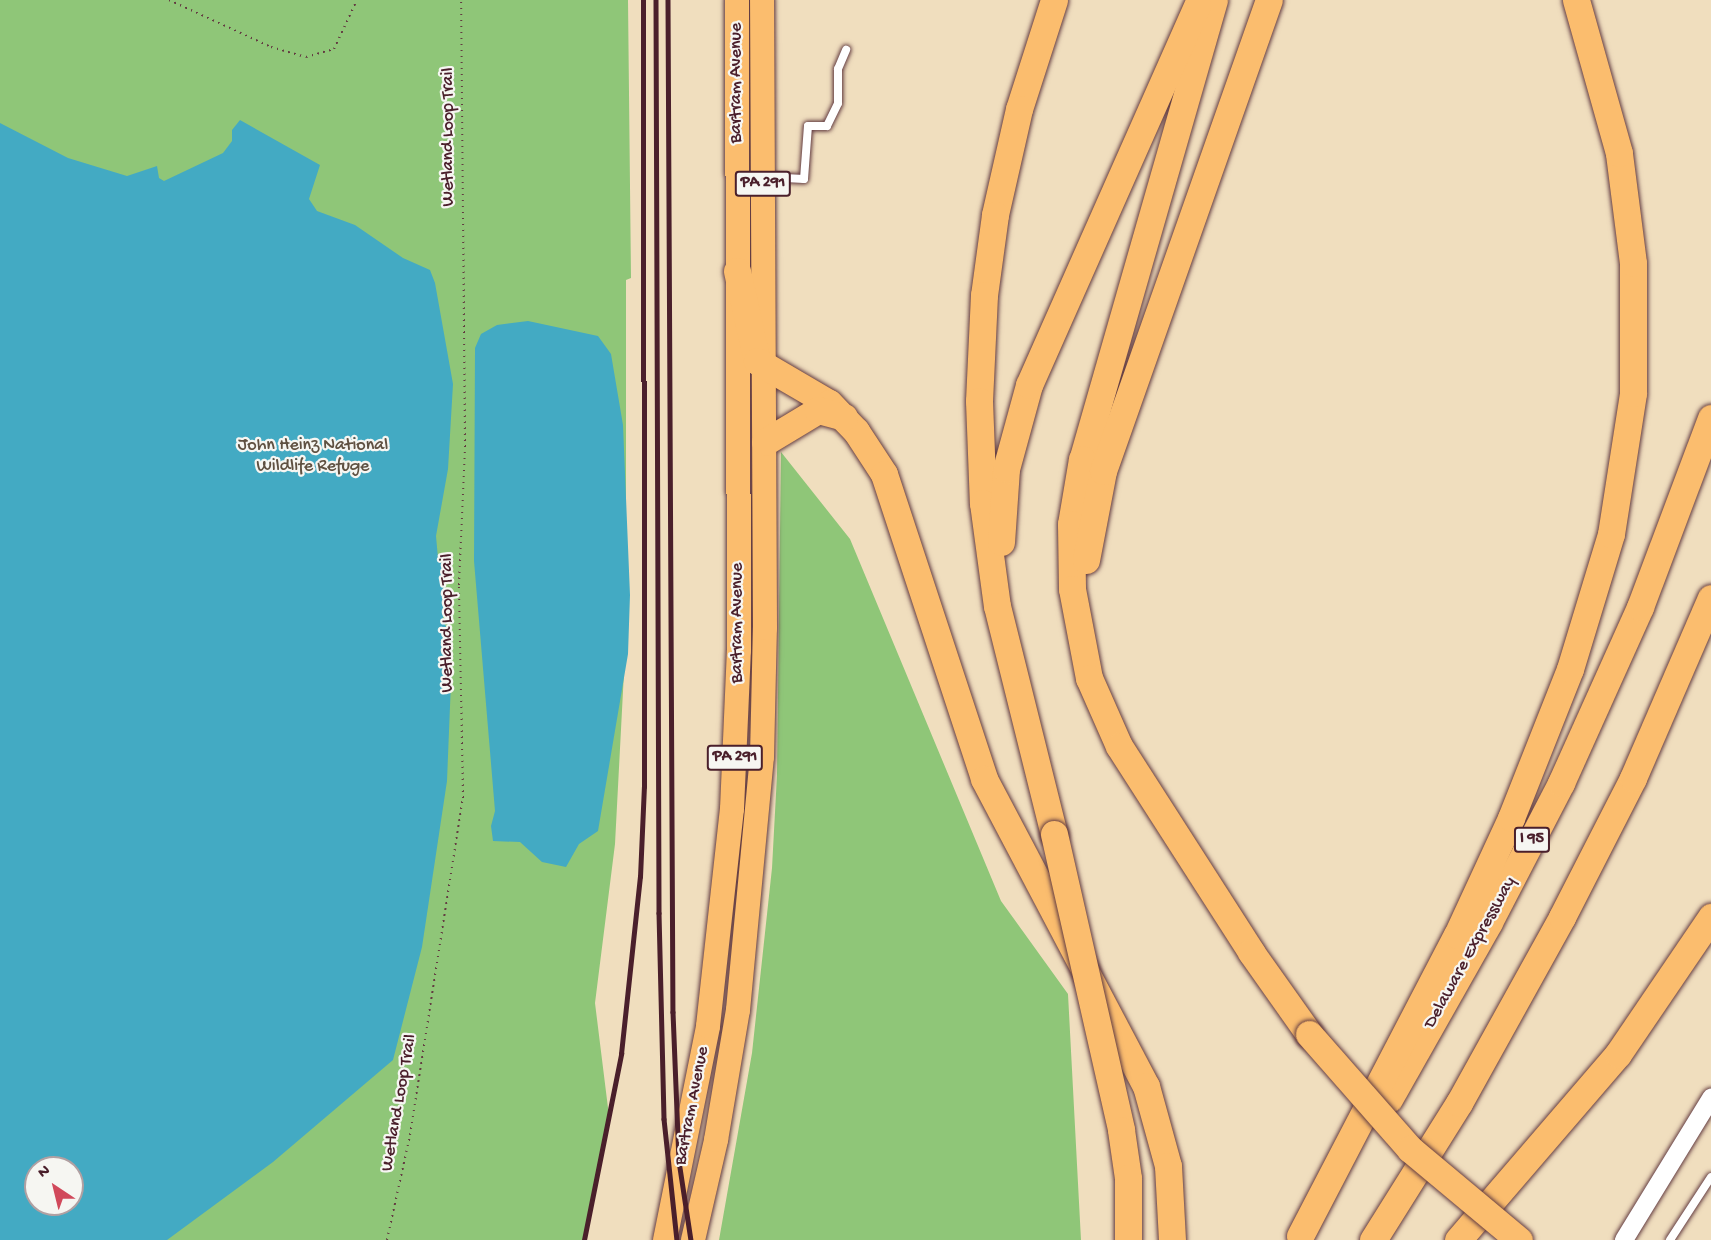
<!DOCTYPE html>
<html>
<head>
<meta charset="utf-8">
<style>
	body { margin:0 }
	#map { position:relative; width:1711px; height:1240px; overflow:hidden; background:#f0debe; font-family:"Gochi Hand",sans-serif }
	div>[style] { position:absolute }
	.green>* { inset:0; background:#8fc678 }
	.water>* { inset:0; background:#43aac3 }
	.path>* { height:2px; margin-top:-1px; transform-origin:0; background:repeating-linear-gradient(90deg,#633c41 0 1.5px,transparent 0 6px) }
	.roads { filter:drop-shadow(0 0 2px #633c41) drop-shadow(0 0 2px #633c41) }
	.service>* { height:8px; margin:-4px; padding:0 4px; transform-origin:4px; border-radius:4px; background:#fff }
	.tertiary>* { height:18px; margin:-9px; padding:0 9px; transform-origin:9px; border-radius:9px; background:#fff }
	.primary>* { height:24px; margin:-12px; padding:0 12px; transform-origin:12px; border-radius:12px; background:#fbbd6e }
	.motorway>* { height:27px; margin:-13.5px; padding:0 13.5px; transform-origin:13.5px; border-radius:13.5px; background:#fbbd6e }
	.rail>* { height:4.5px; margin:-2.25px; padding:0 2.25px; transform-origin:2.25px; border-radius:2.25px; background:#4a1f2b }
	.bridges { filter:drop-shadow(0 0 2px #633c41) drop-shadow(0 0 2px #633c41) }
	.motorway-bridge>* { height:27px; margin:-13.5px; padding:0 13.5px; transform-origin:13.5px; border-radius:13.5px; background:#fbbd6e }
	span { translate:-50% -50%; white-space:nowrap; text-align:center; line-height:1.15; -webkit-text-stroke:4.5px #f6f6f2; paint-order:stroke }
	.shield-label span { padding:2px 4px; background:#f6f6f2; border:2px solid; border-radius:4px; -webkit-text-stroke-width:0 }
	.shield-label { font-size:16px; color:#4a1f2b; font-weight:700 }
	.street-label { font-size:18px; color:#4a1f2b }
	.park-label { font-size:18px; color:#5f5142 }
	.north { position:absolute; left:24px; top:1156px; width:60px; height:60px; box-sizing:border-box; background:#f6f6f2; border:2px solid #b1a0a2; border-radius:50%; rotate:325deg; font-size:16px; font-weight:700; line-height:24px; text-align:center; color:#4a1f2b }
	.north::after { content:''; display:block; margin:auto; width:21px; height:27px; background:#d1495b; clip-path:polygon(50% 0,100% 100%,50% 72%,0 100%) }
</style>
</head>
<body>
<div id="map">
	<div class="green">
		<i style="clip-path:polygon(evenodd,0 0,628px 0,631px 278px,626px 280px,626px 634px,615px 844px,595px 1003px,609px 1116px,585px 1240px,0 1240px,0 0,36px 1168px,72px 1168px,72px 1204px,36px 1204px,36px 1168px)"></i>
		<i style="clip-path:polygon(781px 452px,850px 539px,1001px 901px,1068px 994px,1081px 1240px,719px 1240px,752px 1053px,772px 868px,777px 775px)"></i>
	</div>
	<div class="water">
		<i style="clip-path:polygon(evenodd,240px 120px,320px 165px,309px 199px,317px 211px,355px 225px,403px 258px,430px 270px,435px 283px,453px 384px,448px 469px,436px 536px,438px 558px,444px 566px,443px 621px,452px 638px,452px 657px,447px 781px,422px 947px,393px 1060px,273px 1162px,167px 1240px,0 1240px,0 123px,68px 158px,127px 176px,157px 166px,159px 178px,164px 181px,223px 153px,232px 141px,232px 130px,240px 120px,36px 1168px,72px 1168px,72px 1204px,36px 1204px,36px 1168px)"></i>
		<i style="clip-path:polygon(528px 321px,598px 336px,611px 354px,623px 425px,630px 595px,628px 654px,598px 831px,579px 844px,566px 867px,542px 862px,520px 842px,493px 841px,491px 826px,495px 811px,474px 561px,475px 348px,481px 334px,497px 325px)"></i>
	</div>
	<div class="path">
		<i style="left:169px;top:0;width:112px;rotate:24.7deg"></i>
		<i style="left:271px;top:47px;width:36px;rotate:16deg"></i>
		<i style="left:306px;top:57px;width:29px;rotate:-16deg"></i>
		<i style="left:334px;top:49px;width:54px;rotate:-64.9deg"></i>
		<i style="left:387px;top:1240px;width:107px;rotate:-77.6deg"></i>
		<i style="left:410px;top:1135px;width:341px;rotate:-81.1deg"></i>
		<i style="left:463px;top:798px;width:213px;rotate:-91.1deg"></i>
		<i style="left:459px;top:585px;width:138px;rotate:-87.5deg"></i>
		<i style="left:465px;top:447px;width:447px;rotate:-90.5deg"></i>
	</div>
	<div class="roads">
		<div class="service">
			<i style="left:766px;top:177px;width:38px;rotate:3deg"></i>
			<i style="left:804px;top:179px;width:53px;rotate:-85.7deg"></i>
			<i style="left:808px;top:126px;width:19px"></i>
			<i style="left:827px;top:126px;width:25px;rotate:-64deg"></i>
			<i style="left:838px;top:103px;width:34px;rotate:-90deg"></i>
			<i style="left:838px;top:69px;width:21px;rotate:-67deg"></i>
			<i style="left:1670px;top:1240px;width:75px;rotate:-56.9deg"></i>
		</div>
		<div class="tertiary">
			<i style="left:1624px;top:1240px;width:167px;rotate:-58.5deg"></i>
		</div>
		<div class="primary">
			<i style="left:665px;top:1240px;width:218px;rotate:-78.6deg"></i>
			<i style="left:708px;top:1026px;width:218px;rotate:-83.7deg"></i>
			<i style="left:732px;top:809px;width:159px;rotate:-87.5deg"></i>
			<i style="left:739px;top:650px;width:650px;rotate:-90.18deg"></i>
			<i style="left:693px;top:1240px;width:103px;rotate:-77deg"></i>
			<i style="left:716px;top:1140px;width:132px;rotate:-80.4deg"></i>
			<i style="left:738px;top:1010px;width:254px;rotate:-84.6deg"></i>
			<i style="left:762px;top:757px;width:129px;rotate:-88.7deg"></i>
			<i style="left:765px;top:628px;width:628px;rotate:-90.27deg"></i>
		</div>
		<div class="motorway">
			<i style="left:1054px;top:0;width:114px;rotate:107.8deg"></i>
			<i style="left:1019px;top:109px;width:109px;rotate:102.8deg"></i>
			<i style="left:995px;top:215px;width:81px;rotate:97.8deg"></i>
			<i style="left:984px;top:295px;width:106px;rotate:92.7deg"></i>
			<i style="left:979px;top:401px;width:102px;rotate:87.8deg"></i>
			<i style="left:983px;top:503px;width:104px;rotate:82.3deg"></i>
			<i style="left:997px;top:606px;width:235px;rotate:76deg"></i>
			<i style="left:1214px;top:0;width:478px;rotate:106deg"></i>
			<i style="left:1082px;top:459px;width:66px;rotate:99.6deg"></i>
			<i style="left:1071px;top:524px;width:65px;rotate:89.1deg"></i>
			<i style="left:1072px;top:589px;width:91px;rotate:79.2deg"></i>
			<i style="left:1089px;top:678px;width:74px;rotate:66.2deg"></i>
			<i style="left:1119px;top:746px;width:245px;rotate:57.3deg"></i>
			<i style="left:1251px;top:952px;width:100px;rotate:54.7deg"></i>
			<i style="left:737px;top:271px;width:92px;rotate:77.5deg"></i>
			<i style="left:757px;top:361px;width:83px;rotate:30.3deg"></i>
			<i style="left:829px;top:403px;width:39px;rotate:46deg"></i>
			<i style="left:856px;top:431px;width:51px;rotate:56.9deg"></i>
			<i style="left:884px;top:474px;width:321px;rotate:71.8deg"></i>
			<i style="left:984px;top:779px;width:347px;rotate:62.2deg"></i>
			<i style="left:1146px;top:1086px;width:83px;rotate:74.6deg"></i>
			<i style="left:1168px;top:1166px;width:74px;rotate:86.9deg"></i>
			<i style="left:765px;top:442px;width:62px;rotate:-31.1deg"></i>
			<i style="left:818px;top:410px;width:27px;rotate:15deg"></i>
			<i style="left:1001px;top:542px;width:73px;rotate:-86.1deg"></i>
			<i style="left:1006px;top:469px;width:87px;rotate:-74.7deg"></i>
			<i style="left:1029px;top:385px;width:415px;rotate:-66.1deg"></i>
			<i style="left:1086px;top:560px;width:91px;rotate:-79.2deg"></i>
			<i style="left:1103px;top:471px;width:499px;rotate:-70.6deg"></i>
			<i style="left:1389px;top:1099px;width:203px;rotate:-60.5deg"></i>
			<i style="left:1489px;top:922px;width:157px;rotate:-62.6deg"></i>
			<i style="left:1561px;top:783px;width:193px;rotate:-65.8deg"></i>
			<i style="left:1640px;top:607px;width:202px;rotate:-69.4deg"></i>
			<i style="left:1300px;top:1236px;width:339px;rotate:-62.5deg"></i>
			<i style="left:1457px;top:935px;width:129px;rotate:-65.2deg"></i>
			<i style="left:1511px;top:818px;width:160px;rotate:-68.4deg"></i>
			<i style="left:1570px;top:669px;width:141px;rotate:-73.1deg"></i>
			<i style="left:1611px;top:534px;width:143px;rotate:-81.1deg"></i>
			<i style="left:1633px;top:393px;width:130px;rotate:-90deg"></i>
			<i style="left:1633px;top:263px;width:111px;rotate:-97.3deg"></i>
			<i style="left:1619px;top:153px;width:159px;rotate:-105.7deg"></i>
			<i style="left:1373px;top:1240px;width:162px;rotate:-57.9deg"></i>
			<i style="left:1459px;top:1103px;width:213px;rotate:-61deg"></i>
			<i style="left:1562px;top:917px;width:156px;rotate:-62.9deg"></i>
			<i style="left:1633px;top:778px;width:196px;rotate:-66.6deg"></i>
			<i style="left:1458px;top:1240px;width:245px;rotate:-49.3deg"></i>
			<i style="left:1618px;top:1054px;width:166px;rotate:-55.8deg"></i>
		</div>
	</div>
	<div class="rail">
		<i style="left:656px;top:0;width:913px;rotate:89.81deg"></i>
		<i style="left:659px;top:913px;width:206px;rotate:88.6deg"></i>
		<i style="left:664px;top:1119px;width:122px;rotate:83.9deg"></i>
		<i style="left:668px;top:0;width:1012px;rotate:89.72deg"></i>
		<i style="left:673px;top:1012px;width:149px;rotate:87.7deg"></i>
		<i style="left:679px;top:1161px;width:80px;rotate:81.4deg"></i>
		<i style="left:584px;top:1240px;width:190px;rotate:-78.7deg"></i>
		<i style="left:621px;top:1054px;width:178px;rotate:-83.9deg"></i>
		<i style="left:640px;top:877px;width:90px;rotate:-87.5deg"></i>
		<i style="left:644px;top:787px;width:787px;rotate:-90.07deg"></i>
	</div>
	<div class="bridges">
		<div class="motorway-bridge">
			<i style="left:1054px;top:834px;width:303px;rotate:77.2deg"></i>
			<i style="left:1121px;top:1130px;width:49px;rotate:81.7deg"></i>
			<i style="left:1128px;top:1178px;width:62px;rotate:90deg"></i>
			<i style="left:1309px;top:1034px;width:153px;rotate:48.7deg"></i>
			<i style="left:1410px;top:1149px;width:142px;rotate:39.9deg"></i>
		</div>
	</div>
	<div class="shield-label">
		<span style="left:763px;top:184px">PA 291</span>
		<span style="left:735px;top:758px">PA 291</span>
		<span style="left:1532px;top:840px">I 95</span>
	</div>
	<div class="street-label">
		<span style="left:737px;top:83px;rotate:-90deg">Bartram Avenue</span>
		<span style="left:449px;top:137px;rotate:-90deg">Wetland Loop Trail</span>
		<span style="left:448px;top:623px;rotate:-90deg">Wetland Loop Trail</span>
		<span style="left:738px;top:623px;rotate:-90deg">Bartram Avenue</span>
		<span style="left:1471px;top:953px;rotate:-61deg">Delaware Expressway</span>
		<span style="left:400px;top:1103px;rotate:-80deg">Wetland Loop Trail</span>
		<span style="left:693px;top:1106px;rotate:-79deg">Bartram Avenue</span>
	</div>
	<div class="park-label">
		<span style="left:313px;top:457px">John Heinz National<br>Wildlife Refuge</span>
	</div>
	<div class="north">N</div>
</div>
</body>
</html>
